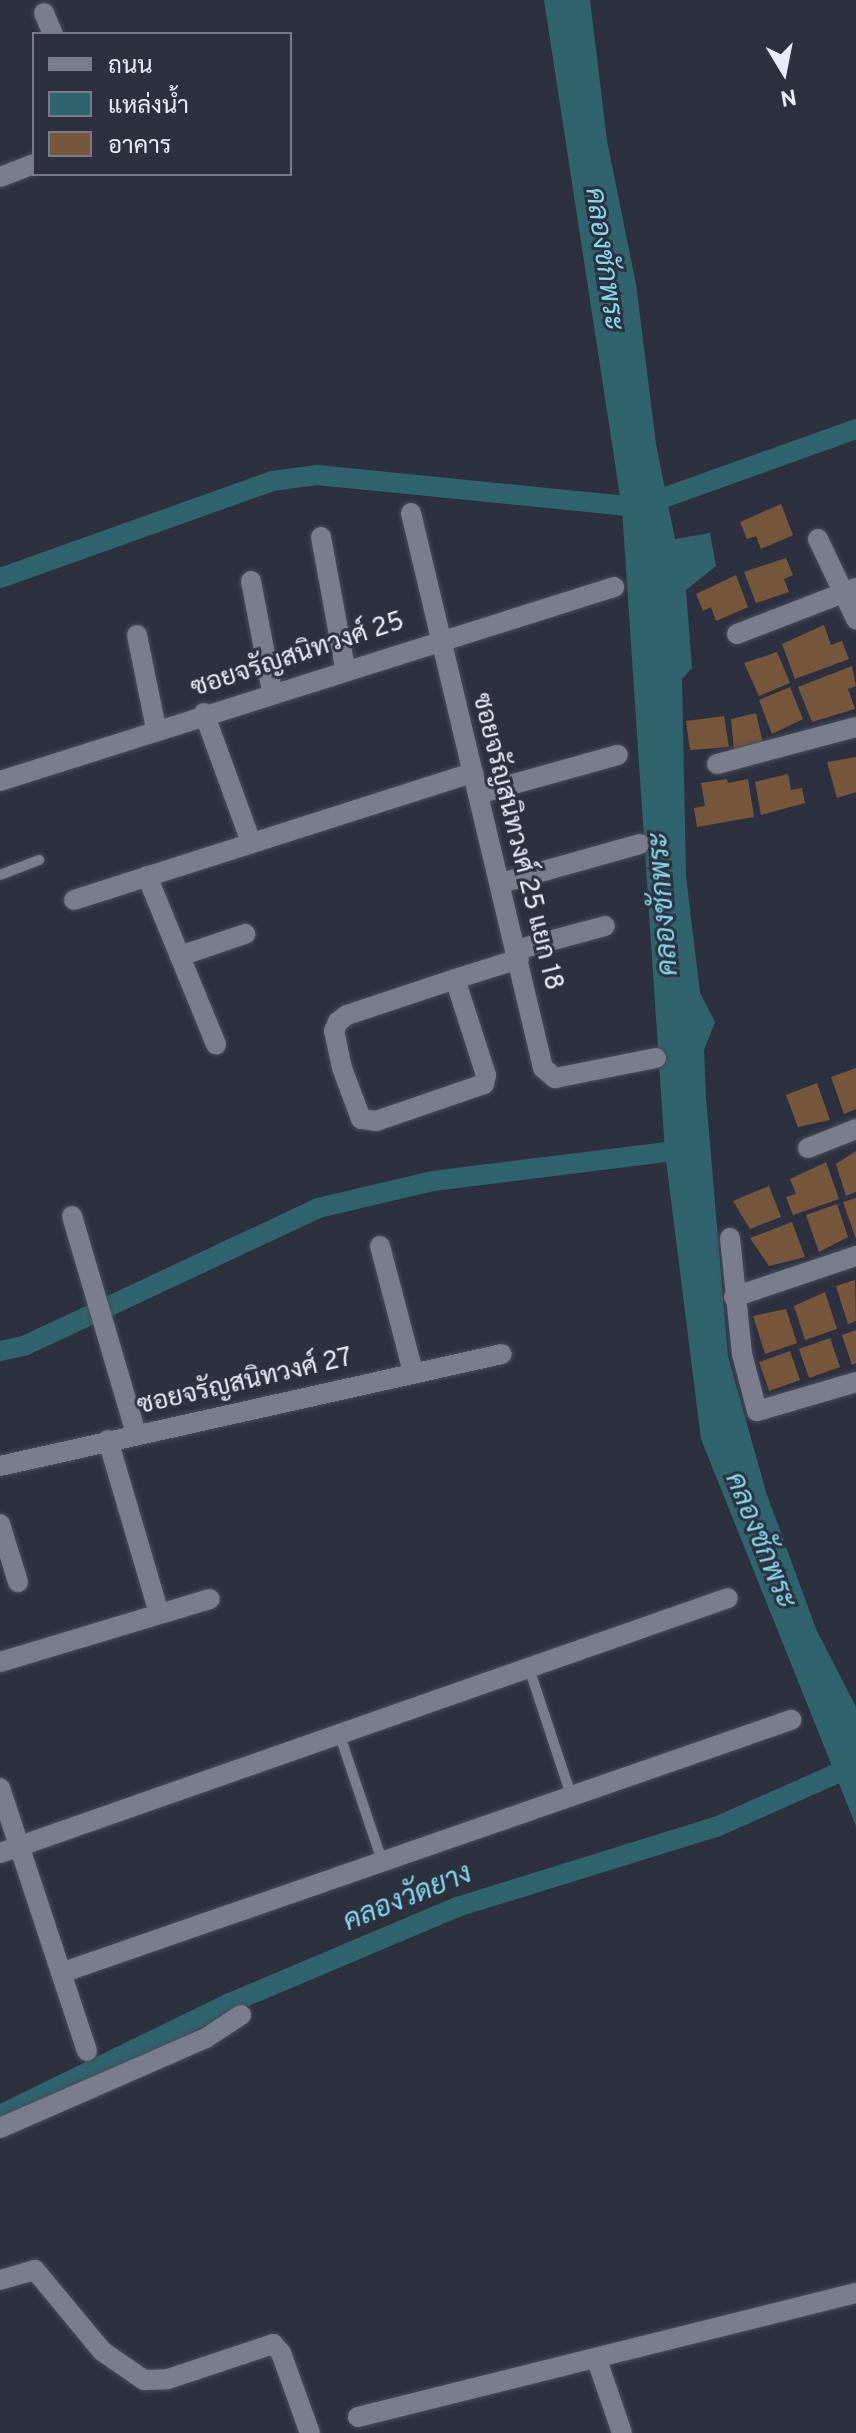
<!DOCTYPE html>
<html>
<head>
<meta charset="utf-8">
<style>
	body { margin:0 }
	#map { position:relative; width:856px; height:2433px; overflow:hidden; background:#2d313f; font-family:Overpass,Sarabun,sans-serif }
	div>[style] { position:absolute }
	.water>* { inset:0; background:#2f646e }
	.canal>* { height:20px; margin:-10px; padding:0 10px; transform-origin:10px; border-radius:10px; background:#2f646e }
	.building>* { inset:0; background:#76573b }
	.roads { filter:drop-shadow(0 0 2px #494c58) drop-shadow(0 0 2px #494c58) }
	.service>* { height:10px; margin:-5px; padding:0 5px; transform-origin:5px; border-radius:5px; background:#797d8e }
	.minor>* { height:20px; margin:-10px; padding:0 10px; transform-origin:10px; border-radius:10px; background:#797d8e }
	span { translate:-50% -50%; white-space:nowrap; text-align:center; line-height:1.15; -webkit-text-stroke:6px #2d313f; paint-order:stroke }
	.street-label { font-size:26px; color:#eaecf6 }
	.water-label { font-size:28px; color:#82daed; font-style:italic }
	.legend { position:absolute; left:32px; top:32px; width:260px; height:144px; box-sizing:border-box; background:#2d313f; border:2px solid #797c88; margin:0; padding:10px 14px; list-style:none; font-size:24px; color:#eaecf6 }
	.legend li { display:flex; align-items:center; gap:16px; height:40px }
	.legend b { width:40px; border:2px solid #797c88 }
	.north { position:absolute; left:744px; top:32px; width:80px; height:80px; -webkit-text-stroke:6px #2d313f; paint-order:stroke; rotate:170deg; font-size:22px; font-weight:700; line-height:32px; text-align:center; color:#eaecf6 }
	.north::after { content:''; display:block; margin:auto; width:28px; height:36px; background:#eaecf6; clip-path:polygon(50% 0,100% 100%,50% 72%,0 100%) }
</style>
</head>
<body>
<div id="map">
	<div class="water">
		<i style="clip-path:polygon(544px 0,590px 0,607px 141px,636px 284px,656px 444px,675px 539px,710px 533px,716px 566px,686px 590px,692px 668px,682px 679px,686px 876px,700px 993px,715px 1022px,704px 1050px,706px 1097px,728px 1356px,766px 1492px,816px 1629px,856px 1707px,856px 1826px,701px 1439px,665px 1152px,622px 509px)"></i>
	</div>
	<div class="canal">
		<i style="left:0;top:578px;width:289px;rotate:-19.6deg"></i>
		<i style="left:272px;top:481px;width:45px;rotate:-7.6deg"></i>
		<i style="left:317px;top:475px;width:323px;rotate:5.7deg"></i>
		<i style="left:638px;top:507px;width:232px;rotate:-19.7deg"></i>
		<i style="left:0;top:1351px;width:25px;rotate:-12deg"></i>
		<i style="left:24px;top:1346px;width:325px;rotate:-25.1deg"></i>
		<i style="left:318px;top:1208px;width:118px;rotate:-13.2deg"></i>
		<i style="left:433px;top:1181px;width:250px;rotate:-7.1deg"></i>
		<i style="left:0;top:2115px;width:256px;rotate:-26deg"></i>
		<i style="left:230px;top:2003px;width:246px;rotate:-22.9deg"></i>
		<i style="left:457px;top:1907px;width:271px;rotate:-17.2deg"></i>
		<i style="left:716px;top:1827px;width:145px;rotate:-23.9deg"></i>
	</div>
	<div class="building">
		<i style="clip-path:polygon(781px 504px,793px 535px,761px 549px,756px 536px,747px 539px,740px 522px)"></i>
		<i style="clip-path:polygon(786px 558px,793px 575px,784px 579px,789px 592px,756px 603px,744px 572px)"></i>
		<i style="clip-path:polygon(736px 575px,748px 607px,716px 621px,711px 607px,703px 611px,696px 594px)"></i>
		<i style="clip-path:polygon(824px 625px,831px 645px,842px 641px,849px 659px,795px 679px,782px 644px)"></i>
		<i style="clip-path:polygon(777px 652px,790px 683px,759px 696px,744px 663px)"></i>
		<i style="clip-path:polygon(852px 666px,856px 686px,848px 689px,855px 709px,812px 722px,798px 687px)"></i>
		<i style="clip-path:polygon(790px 687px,803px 719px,772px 734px,759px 700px)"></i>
		<i style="clip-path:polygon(756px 713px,763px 743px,734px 751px,731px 719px)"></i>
		<i style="clip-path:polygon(724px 716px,729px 747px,690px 750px,686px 721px)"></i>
		<i style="clip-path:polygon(856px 757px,856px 792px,837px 798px,827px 762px)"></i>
		<i style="clip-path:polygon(788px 774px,791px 790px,802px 788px,805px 803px,761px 815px,755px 782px)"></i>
		<i style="clip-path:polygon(727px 779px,728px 783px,748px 779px,754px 817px,697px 827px,694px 808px,705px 806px,701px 783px)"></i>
		<i style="clip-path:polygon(856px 1068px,856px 1109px,844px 1114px,831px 1077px)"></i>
		<i style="clip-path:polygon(817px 1083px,830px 1120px,798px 1127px,786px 1095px)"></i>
		<i style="clip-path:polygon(856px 1151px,856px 1192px,846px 1196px,836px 1164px)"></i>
		<i style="clip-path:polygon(826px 1162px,839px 1199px,793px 1215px,786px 1197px,796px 1194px,790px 1179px)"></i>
		<i style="clip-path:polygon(769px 1186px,781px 1217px,750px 1229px,733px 1201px)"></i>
		<i style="clip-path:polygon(856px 1198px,856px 1239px,843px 1202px)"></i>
		<i style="clip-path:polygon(837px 1204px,848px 1237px,819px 1252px,806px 1215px)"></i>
		<i style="clip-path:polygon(792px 1222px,805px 1257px,769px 1266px,750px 1238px)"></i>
		<i style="clip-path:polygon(855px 1280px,856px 1321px,848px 1324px,836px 1286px)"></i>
		<i style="clip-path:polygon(825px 1292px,837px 1329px,805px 1340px,794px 1306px)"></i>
		<i style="clip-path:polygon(786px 1309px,797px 1343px,765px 1354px,753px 1316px)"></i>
		<i style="clip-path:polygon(856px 1330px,856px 1363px,852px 1365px,842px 1335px)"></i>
		<i style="clip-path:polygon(830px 1338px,840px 1367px,809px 1378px,799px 1349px)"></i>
		<i style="clip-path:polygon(790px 1351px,800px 1380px,769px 1391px,759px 1362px)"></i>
	</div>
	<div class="roads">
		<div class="service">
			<i style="left:0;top:875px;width:42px;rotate:-21deg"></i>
			<i style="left:529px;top:1668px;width:137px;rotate:71.7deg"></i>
			<i style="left:339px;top:1733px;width:135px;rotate:71.4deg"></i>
		</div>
		<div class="minor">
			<i style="left:44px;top:13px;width:23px;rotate:67deg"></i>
			<i style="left:0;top:177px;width:36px;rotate:-21deg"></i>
			<i style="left:411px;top:513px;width:570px;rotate:76.62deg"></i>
			<i style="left:543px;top:1068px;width:16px;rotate:40deg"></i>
			<i style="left:555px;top:1078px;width:103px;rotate:-11.2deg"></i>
			<i style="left:321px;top:537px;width:133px;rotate:79.6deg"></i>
			<i style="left:818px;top:539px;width:89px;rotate:64.6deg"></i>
			<i style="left:251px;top:581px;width:112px;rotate:79.2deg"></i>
			<i style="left:737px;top:634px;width:128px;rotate:-21.1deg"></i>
			<i style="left:137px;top:635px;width:95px;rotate:78.5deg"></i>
			<i style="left:204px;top:713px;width:137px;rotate:70deg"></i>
			<i style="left:717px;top:764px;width:144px;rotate:-14.9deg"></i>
			<i style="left:0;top:781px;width:644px;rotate:-17.53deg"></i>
			<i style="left:478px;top:794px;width:145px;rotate:-15.6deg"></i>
			<i style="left:147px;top:876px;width:182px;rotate:67.7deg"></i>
			<i style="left:501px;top:883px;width:144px;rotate:-15.7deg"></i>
			<i style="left:74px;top:900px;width:419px;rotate:-17.7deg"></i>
			<i style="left:516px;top:950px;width:92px;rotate:-15.1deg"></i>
			<i style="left:180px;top:956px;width:69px;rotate:-18.7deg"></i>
			<i style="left:455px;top:979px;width:101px;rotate:72.1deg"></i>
			<i style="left:486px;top:1075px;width:9px;rotate:103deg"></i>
			<i style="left:484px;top:1084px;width:114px;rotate:161.1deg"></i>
			<i style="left:376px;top:1121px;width:15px;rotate:-172deg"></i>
			<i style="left:361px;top:1119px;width:54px;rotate:-110.4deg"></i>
			<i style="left:342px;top:1068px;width:38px;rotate:-102deg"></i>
			<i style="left:334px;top:1031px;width:10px;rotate:-66deg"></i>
			<i style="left:338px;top:1022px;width:11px;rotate:-38deg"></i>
			<i style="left:347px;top:1015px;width:114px;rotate:-18.4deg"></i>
			<i style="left:455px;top:979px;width:67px;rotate:-17.4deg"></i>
			<i style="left:808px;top:1148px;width:52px;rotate:-21.6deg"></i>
			<i style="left:72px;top:1216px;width:227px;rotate:73.6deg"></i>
			<i style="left:730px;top:1238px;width:117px;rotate:84.1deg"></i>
			<i style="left:742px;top:1354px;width:59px;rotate:75.3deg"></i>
			<i style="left:757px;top:1411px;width:103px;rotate:-16.3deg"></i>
			<i style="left:380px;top:1246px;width:130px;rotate:75.3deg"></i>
			<i style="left:734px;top:1297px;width:129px;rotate:-18.6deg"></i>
			<i style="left:108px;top:1440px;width:180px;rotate:73.6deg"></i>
			<i style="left:0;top:1466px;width:514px;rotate:-12.58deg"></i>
			<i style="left:0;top:1524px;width:61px;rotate:72.8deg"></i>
			<i style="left:0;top:1662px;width:219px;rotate:-16.7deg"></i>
			<i style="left:0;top:1788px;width:277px;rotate:71.7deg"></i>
			<i style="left:0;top:1853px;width:771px;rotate:-19.3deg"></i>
			<i style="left:61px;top:1973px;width:773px;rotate:-19.12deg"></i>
			<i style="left:0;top:2128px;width:225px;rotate:-23.6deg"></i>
			<i style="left:206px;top:2038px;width:42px;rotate:-33.3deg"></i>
			<i style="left:0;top:2280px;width:36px;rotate:-16deg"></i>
			<i style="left:35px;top:2270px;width:105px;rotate:50.4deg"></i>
			<i style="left:102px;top:2351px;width:51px;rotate:34.6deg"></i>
			<i style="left:144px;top:2380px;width:24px;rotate:-2deg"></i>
			<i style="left:168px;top:2379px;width:111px;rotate:-18.4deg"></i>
			<i style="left:273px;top:2344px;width:12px;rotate:48deg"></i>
			<i style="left:281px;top:2353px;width:85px;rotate:70.1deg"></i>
			<i style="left:597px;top:2360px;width:77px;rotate:71.1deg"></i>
			<i style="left:358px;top:2417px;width:513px;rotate:-13.98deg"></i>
		</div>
	</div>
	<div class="street-label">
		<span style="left:298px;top:656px;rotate:-18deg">ซอยจรัญสนิทวงศ์ 25</span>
		<span style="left:516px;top:842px;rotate:76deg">ซอยจรัญสนิทวงศ์ 25 แยก 18</span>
		<span style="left:245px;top:1383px;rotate:-13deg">ซอยจรัญสนิทวงศ์ 27</span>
	</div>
	<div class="water-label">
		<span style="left:603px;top:259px;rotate:82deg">คลองชักพระ</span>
		<span style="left:665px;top:904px;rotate:-94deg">คลองชักพระ</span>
		<span style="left:759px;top:1541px;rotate:68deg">คลองชักพระ</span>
		<span style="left:408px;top:1899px;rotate:-22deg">คลองวัดยาง</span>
	</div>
	<ul class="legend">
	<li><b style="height:10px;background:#797d8e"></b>ถนน</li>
	<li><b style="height:22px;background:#2f646e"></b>แหล่งน้ำ</li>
	<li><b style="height:22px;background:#76573b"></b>อาคาร</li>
	</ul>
	<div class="north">N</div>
</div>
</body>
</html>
